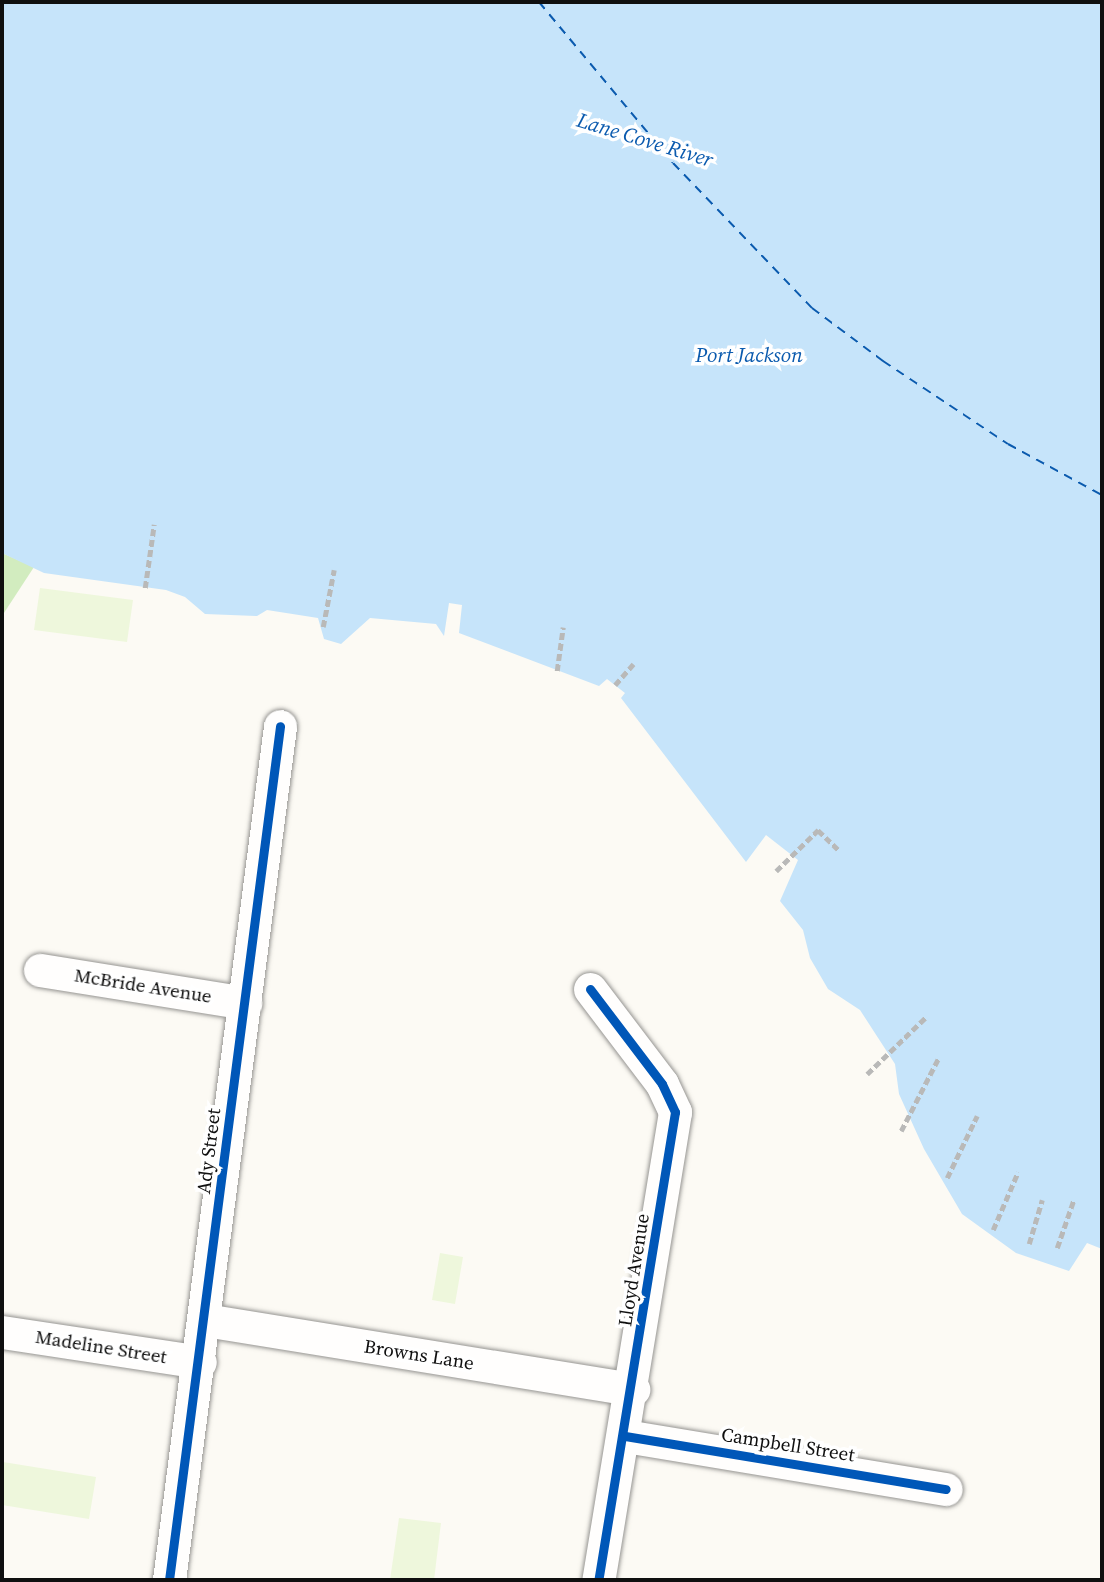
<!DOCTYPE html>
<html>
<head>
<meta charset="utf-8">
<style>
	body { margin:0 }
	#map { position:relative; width:1104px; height:1582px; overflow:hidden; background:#fcfaf4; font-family:"Source Serif 4",serif }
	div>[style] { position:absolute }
	.forest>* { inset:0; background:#d2ecbf }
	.pitch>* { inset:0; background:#eef7dc }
	.water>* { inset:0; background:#c6e4fa }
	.ferry>* { height:2px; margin-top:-1px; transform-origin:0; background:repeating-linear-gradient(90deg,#0a5aae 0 9px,transparent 0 16px) }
	.path>* { height:4.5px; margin-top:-2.25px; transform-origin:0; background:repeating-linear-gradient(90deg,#b9b9b8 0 7px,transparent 0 10.5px) }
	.roads { filter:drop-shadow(0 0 2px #969592) drop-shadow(0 0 2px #969592) }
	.minor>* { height:33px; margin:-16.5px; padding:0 16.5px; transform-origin:16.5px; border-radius:16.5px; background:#fffefd }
	.cycleway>* { height:9px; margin:-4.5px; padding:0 4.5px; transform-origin:4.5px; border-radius:4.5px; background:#0057b8 }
	span { translate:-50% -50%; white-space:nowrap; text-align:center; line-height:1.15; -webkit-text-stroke:7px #fff; paint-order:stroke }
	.street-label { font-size:19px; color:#0f0f0f }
	.water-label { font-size:21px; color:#0a5aae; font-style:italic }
	.frame { position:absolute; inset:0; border:4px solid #0f0f0f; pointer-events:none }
</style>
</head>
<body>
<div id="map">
	<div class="forest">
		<i style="clip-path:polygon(2px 553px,34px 567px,2px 616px)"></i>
	</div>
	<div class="pitch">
		<i style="clip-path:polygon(40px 588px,133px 600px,127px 642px,34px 630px)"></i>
		<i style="clip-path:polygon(440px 1253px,463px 1257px,455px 1304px,432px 1300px)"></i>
		<i style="clip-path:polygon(3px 1462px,96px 1477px,89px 1519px,2px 1505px)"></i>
		<i style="clip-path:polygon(399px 1518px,441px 1523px,434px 1580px,390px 1580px)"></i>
	</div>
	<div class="water">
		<i style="clip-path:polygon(2px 2px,1102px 2px,1102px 1249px,1087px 1243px,1069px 1271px,1016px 1253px,962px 1214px,924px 1149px,899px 1094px,895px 1064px,860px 1010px,828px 989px,810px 958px,803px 930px,780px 901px,798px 860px,766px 835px,746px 862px,621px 698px,625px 693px,607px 679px,599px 686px,459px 633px,462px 605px,449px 603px,444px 636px,436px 624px,370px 618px,341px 644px,324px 639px,318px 618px,267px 610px,257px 616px,205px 614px,185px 597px,166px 590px,44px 573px,2px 553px)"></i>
	</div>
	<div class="ferry">
		<i style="left:539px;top:2px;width:209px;rotate:50.2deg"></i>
		<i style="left:673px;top:163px;width:201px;rotate:46.2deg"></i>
		<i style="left:812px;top:308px;width:89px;rotate:36.7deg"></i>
		<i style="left:883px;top:361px;width:150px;rotate:33.6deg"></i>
		<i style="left:1008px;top:444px;width:107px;rotate:28.5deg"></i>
	</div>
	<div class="path">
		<i style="left:145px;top:588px;width:64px;rotate:-81.9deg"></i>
		<i style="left:323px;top:627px;width:58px;rotate:-79.1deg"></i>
		<i style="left:557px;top:671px;width:44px;rotate:-82.2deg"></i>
		<i style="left:615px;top:685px;width:28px;rotate:-49deg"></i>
		<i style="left:776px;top:871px;width:59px;rotate:-44.3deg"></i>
		<i style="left:818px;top:830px;width:30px;rotate:44deg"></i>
		<i style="left:867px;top:1074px;width:82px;rotate:-44deg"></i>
		<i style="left:901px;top:1131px;width:81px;rotate:-62.8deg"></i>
		<i style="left:947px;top:1178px;width:69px;rotate:-64.2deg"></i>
		<i style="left:993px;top:1230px;width:63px;rotate:-66.7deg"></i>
		<i style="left:1029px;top:1244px;width:46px;rotate:-73.5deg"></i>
		<i style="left:1057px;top:1248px;width:52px;rotate:-70.9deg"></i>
	</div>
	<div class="roads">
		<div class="minor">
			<i style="left:40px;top:970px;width:208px;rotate:9.1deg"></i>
			<i style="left:590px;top:989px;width:119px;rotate:52.8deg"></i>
			<i style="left:662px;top:1084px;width:31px;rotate:65deg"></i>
			<i style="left:675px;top:1112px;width:474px;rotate:99.3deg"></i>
			<i style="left:205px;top:1320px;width:434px;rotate:9.2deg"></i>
			<i style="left:2px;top:1332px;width:200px;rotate:8.6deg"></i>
			<i style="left:625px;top:1436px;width:325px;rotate:9.4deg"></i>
			<i style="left:169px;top:1580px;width:861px;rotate:-82.59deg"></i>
		</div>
	</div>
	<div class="cycleway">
		<i style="left:590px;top:989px;width:119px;rotate:52.8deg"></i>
		<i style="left:662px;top:1084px;width:31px;rotate:65deg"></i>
		<i style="left:675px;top:1112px;width:474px;rotate:99.3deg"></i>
		<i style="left:625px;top:1436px;width:325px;rotate:9.4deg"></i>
		<i style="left:169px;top:1580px;width:861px;rotate:-82.59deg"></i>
	</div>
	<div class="street-label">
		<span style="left:143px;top:986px;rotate:9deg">McBride Avenue</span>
		<span style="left:209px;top:1151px;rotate:-83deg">Ady Street</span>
		<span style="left:634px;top:1270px;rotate:-81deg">Lloyd Avenue</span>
		<span style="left:101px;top:1347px;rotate:9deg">Madeline Street</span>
		<span style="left:419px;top:1355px;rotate:9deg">Browns Lane</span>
		<span style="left:788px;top:1445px;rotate:9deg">Campbell Street</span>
	</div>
	<div class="water-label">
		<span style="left:645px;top:140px;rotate:17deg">Lane Cove River</span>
		<span style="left:749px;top:355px">Port Jackson</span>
	</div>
	<div class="frame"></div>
</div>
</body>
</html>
